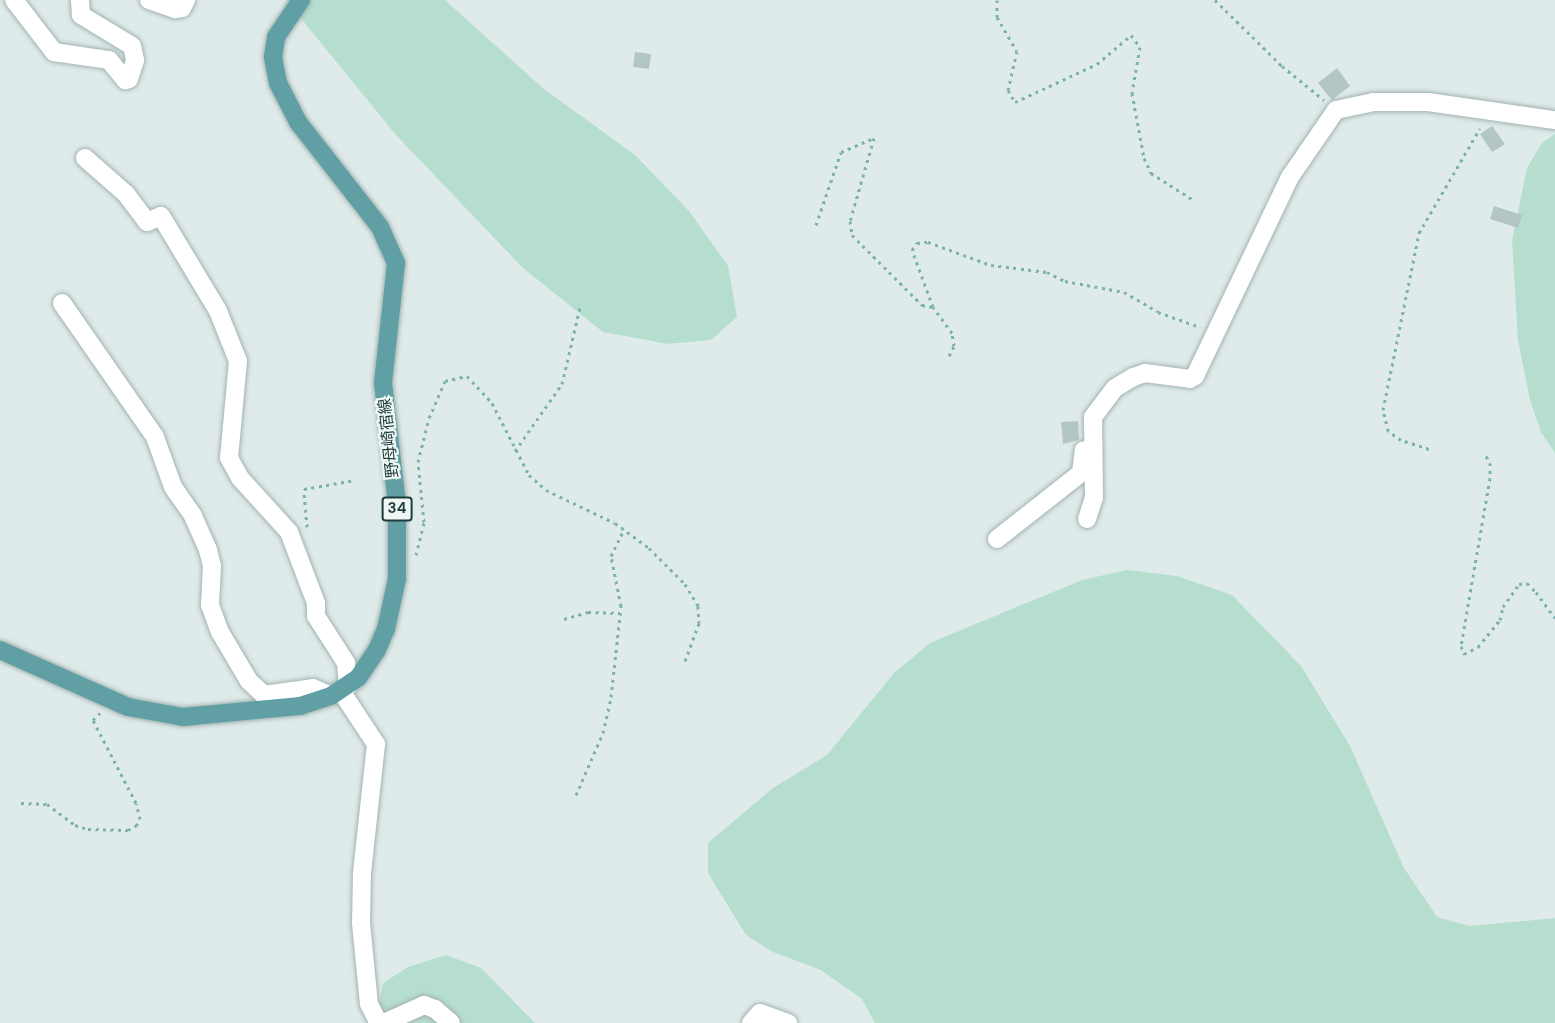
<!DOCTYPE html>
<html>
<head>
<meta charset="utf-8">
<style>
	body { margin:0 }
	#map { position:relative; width:1555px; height:1023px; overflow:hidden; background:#dfebea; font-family:"DM Sans","Noto Sans JP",sans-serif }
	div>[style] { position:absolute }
	.green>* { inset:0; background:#b6dece }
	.building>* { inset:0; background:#b4c6c4 }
	.path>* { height:3px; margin-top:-1.5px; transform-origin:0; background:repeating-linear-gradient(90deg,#7db1b1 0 3px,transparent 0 7.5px) }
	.roads { filter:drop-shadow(0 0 2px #a2b3b2) drop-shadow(0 0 2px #a2b3b2) }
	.street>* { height:18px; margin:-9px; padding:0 9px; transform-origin:9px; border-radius:9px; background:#fff }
	.primary>* { height:18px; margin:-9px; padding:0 9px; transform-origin:9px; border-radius:9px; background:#60a0a4 }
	span { translate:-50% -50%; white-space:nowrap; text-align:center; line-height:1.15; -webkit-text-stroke:4.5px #f0f8f6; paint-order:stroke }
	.shield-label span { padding:2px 4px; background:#f0f8f6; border:2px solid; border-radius:4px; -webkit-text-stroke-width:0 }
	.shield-label { font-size:15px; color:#1f3b3c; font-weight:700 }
	.street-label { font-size:16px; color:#1f3b3c }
</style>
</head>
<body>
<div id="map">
	<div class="green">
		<i style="clip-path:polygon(286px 0,445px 0,544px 89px,635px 155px,689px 211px,728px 266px,737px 317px,711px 340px,668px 344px,603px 332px,523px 268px,396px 135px)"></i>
		<i style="clip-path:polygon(1555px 134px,1555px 453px,1541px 432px,1530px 400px,1518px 340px,1512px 241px,1527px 168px,1542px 143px)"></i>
		<i style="clip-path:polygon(1127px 570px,1177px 576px,1232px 595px,1301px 666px,1350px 746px,1404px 868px,1437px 917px,1469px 926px,1555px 918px,1555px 1023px,875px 1023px,862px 999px,821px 970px,773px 952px,746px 935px,708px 873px,708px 843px,773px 788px,827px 755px,894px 673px,930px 643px,1082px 580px)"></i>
		<i style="clip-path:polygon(446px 955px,481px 968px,535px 1023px,376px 1023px,383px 983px,408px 967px)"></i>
	</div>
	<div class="building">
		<i style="clip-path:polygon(635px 52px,651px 54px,649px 69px,633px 67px)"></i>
		<i style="clip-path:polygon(1337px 68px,1350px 86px,1332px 100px,1318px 83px)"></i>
		<i style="clip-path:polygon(1492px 126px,1505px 144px,1492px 152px,1480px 134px)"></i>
		<i style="clip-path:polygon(1494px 206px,1522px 215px,1518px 228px,1490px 219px)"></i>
		<i style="clip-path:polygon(1078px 421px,1079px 440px,1063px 444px,1061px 422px)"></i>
	</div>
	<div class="path">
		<i style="left:997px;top:0;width:17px;rotate:90deg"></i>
		<i style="left:997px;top:17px;width:39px;rotate:60deg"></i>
		<i style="left:1017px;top:51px;width:40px;rotate:103deg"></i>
		<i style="left:1008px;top:90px;width:14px;rotate:60deg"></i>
		<i style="left:1015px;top:102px;width:90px;rotate:-24.9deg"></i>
		<i style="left:1097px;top:64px;width:45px;rotate:-40.5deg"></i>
		<i style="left:1131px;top:35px;width:15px;rotate:53deg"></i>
		<i style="left:1140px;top:47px;width:47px;rotate:99.9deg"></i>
		<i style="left:1132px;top:93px;width:66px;rotate:79.5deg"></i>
		<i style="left:1144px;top:158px;width:17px;rotate:65deg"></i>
		<i style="left:1151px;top:173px;width:49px;rotate:32.4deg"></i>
		<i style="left:1215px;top:0;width:94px;rotate:44.6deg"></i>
		<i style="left:1282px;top:66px;width:54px;rotate:39deg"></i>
		<i style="left:816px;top:225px;width:77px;rotate:-71.1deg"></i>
		<i style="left:841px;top:152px;width:36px;rotate:-23deg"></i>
		<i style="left:874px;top:138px;width:86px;rotate:106.1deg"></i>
		<i style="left:850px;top:221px;width:14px;rotate:82deg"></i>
		<i style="left:852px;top:235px;width:99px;rotate:45deg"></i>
		<i style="left:922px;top:305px;width:11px;rotate:10deg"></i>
		<i style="left:949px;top:356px;width:11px;rotate:-63deg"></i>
		<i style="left:954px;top:346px;width:13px;rotate:-99deg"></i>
		<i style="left:952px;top:333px;width:32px;rotate:-126deg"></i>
		<i style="left:933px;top:307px;width:61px;rotate:-110.2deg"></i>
		<i style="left:912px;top:250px;width:9px;rotate:-54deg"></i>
		<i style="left:917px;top:243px;width:11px;rotate:-5deg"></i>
		<i style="left:928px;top:242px;width:67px;rotate:20.1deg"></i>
		<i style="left:991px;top:265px;width:56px;rotate:7.1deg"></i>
		<i style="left:1047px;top:272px;width:20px;rotate:27deg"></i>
		<i style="left:1065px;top:281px;width:60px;rotate:10.6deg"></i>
		<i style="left:1124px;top:292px;width:39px;rotate:30deg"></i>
		<i style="left:1158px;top:312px;width:45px;rotate:19.7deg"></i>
		<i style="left:1429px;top:449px;width:29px;rotate:-162deg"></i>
		<i style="left:1401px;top:440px;width:16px;rotate:-145deg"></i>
		<i style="left:1388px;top:431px;width:22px;rotate:-103deg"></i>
		<i style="left:1383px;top:410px;width:181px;rotate:-78.5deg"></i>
		<i style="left:1419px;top:233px;width:121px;rotate:-59.8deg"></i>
		<i style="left:515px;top:451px;width:82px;rotate:-55deg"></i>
		<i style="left:562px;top:384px;width:79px;rotate:-76.8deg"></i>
		<i style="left:1486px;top:456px;width:8px;rotate:60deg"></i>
		<i style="left:1490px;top:463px;width:15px;rotate:90deg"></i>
		<i style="left:1490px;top:478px;width:170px;rotate:99.8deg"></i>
		<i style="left:1461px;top:646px;width:9px;rotate:69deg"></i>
		<i style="left:1464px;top:654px;width:16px;rotate:-27deg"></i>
		<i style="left:1478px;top:647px;width:35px;rotate:-51deg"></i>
		<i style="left:1500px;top:620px;width:13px;rotate:-77deg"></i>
		<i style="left:1503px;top:607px;width:28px;rotate:-55deg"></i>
		<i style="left:1519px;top:584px;width:8px;rotate:-7deg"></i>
		<i style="left:1527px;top:583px;width:13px;rotate:45deg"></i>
		<i style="left:1536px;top:592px;width:32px;rotate:54deg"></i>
		<i style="left:307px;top:527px;width:38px;rotate:-95deg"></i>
		<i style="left:304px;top:489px;width:52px;rotate:-10deg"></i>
		<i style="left:416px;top:555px;width:34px;rotate:-76deg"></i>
		<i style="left:424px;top:522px;width:60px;rotate:-95.7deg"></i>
		<i style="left:418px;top:462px;width:45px;rotate:-76deg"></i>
		<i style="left:429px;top:418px;width:40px;rotate:-66.6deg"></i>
		<i style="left:445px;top:381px;width:23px;rotate:-13deg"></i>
		<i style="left:467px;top:376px;width:37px;rotate:47deg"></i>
		<i style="left:492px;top:403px;width:81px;rotate:62.8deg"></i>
		<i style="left:529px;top:475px;width:23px;rotate:41deg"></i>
		<i style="left:546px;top:490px;width:76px;rotate:25.6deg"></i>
		<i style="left:615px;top:523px;width:42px;rotate:36.3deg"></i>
		<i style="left:649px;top:548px;width:51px;rotate:45deg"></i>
		<i style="left:685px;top:584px;width:26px;rotate:59deg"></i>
		<i style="left:698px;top:606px;width:17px;rotate:87deg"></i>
		<i style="left:699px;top:623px;width:44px;rotate:110.1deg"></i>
		<i style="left:564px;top:619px;width:25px;rotate:-16deg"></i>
		<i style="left:588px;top:612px;width:32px;rotate:2deg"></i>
		<i style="left:576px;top:795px;width:68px;rotate:-66.5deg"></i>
		<i style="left:603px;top:733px;width:37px;rotate:-77deg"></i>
		<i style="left:611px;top:697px;width:92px;rotate:-83.7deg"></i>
		<i style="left:621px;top:606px;width:51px;rotate:-101.3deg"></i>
		<i style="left:611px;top:556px;width:30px;rotate:-64deg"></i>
		<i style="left:21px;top:803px;width:26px;rotate:2deg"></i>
		<i style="left:47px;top:804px;width:35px;rotate:37deg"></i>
		<i style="left:75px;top:825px;width:14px;rotate:17deg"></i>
		<i style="left:88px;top:829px;width:40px;rotate:1.4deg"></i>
		<i style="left:128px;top:830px;width:9px;rotate:-27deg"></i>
		<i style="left:136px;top:826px;width:8px;rotate:-60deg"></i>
		<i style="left:140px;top:819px;width:16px;rotate:-104deg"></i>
		<i style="left:136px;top:803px;width:93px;rotate:-117.4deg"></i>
		<i style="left:93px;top:720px;width:10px;rotate:-45deg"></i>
	</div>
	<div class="roads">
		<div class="street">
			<i style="left:14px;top:0;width:66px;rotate:52.4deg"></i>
			<i style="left:54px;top:52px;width:56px;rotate:8.3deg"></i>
			<i style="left:109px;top:60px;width:26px;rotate:51deg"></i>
			<i style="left:125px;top:80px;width:4px;rotate:-14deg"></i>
			<i style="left:129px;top:79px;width:20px;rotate:-72deg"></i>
			<i style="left:135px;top:60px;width:14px;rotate:-102deg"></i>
			<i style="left:132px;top:46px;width:60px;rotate:-148.7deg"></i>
			<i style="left:81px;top:15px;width:15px;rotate:-94deg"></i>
			<i style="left:149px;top:0;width:28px;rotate:19deg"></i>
			<i style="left:175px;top:9px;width:7px;rotate:-8deg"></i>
			<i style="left:182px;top:8px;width:9px;rotate:-63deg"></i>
			<i style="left:85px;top:158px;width:55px;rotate:41.3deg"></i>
			<i style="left:126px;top:194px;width:35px;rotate:53deg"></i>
			<i style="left:147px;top:222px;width:15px;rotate:-23deg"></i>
			<i style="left:161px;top:216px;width:111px;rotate:59deg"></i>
			<i style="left:218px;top:311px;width:54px;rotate:68.2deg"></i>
			<i style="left:238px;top:361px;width:97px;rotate:95.3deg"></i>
			<i style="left:229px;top:458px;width:23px;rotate:61deg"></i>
			<i style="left:240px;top:478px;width:73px;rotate:47.8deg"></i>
			<i style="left:289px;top:532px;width:76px;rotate:69.2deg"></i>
			<i style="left:316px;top:603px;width:13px;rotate:90deg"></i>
			<i style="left:316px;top:616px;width:56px;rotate:57.4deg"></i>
			<i style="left:346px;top:663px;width:23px;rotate:85deg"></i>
			<i style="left:62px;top:303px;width:163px;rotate:55.2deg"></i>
			<i style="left:155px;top:437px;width:53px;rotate:70.2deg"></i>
			<i style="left:173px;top:487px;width:35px;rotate:55deg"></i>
			<i style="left:193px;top:516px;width:37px;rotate:66deg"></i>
			<i style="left:208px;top:550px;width:16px;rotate:76deg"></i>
			<i style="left:212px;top:566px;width:39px;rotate:93deg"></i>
			<i style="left:210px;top:605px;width:29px;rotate:70deg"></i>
			<i style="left:220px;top:632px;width:57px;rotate:59.4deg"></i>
			<i style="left:249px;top:681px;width:21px;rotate:43deg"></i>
			<i style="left:264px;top:695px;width:49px;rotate:-8.1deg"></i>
			<i style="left:313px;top:688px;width:20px;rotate:24deg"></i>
			<i style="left:1087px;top:519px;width:22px;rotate:-72deg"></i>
			<i style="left:1094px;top:498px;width:81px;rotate:-90.7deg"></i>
			<i style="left:1093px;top:417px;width:36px;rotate:-53deg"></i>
			<i style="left:1115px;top:388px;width:21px;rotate:-31deg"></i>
			<i style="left:1133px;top:377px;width:13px;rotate:-18deg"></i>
			<i style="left:1145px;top:373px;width:45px;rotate:7.6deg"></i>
			<i style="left:1190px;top:379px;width:6px;rotate:-31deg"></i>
			<i style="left:1195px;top:376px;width:221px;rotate:-64.5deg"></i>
			<i style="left:1290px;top:177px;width:81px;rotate:-55.5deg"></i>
			<i style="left:1336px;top:110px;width:38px;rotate:-12deg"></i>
			<i style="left:1373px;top:102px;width:55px"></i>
			<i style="left:1428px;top:102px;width:128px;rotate:8.1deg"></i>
			<i style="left:997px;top:539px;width:107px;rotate:-38.2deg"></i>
			<i style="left:1081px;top:473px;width:23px;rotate:-83deg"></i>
			<i style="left:341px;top:691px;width:64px;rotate:56.6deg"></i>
			<i style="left:376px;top:744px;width:130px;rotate:96.2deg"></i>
			<i style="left:362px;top:873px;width:50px;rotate:91.1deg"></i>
			<i style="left:361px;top:923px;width:81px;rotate:84.4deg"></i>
			<i style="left:369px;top:1004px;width:18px;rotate:63deg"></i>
			<i style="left:377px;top:1020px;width:8px;rotate:23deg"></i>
			<i style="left:384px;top:1023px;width:44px;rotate:-24.2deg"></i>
			<i style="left:424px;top:1005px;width:12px;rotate:20deg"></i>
			<i style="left:435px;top:1009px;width:21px;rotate:41deg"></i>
			<i style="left:751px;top:1023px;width:13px;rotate:-48deg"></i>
			<i style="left:760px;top:1013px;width:30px;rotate:20deg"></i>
		</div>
		<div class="primary">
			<i style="left:0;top:650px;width:140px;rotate:24deg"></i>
			<i style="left:128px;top:707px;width:56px;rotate:10.3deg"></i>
			<i style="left:183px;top:717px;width:118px;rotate:-5.4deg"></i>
			<i style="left:300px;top:706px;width:33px;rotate:-18deg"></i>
			<i style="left:331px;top:696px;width:32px;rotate:-34deg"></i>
			<i style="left:358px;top:678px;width:34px;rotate:-56deg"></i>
			<i style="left:377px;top:650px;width:23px;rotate:-67deg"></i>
			<i style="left:386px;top:629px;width:51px;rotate:-77.6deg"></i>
			<i style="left:397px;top:579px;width:75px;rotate:-90deg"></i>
			<i style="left:397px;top:504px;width:122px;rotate:-96.6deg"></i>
			<i style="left:383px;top:383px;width:121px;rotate:-83.8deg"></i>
			<i style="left:396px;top:263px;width:39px;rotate:-114deg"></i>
			<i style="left:380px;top:227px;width:133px;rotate:-128deg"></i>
			<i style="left:298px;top:122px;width:44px;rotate:-117.1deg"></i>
			<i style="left:278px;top:83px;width:26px;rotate:-101deg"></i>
			<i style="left:273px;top:57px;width:20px;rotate:-81deg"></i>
			<i style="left:276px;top:37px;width:45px;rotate:-56deg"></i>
		</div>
	</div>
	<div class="shield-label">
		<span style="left:397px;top:509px">34</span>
	</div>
	<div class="street-label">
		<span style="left:389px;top:438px;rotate:-96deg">野母崎宿線</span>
	</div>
</div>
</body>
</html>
